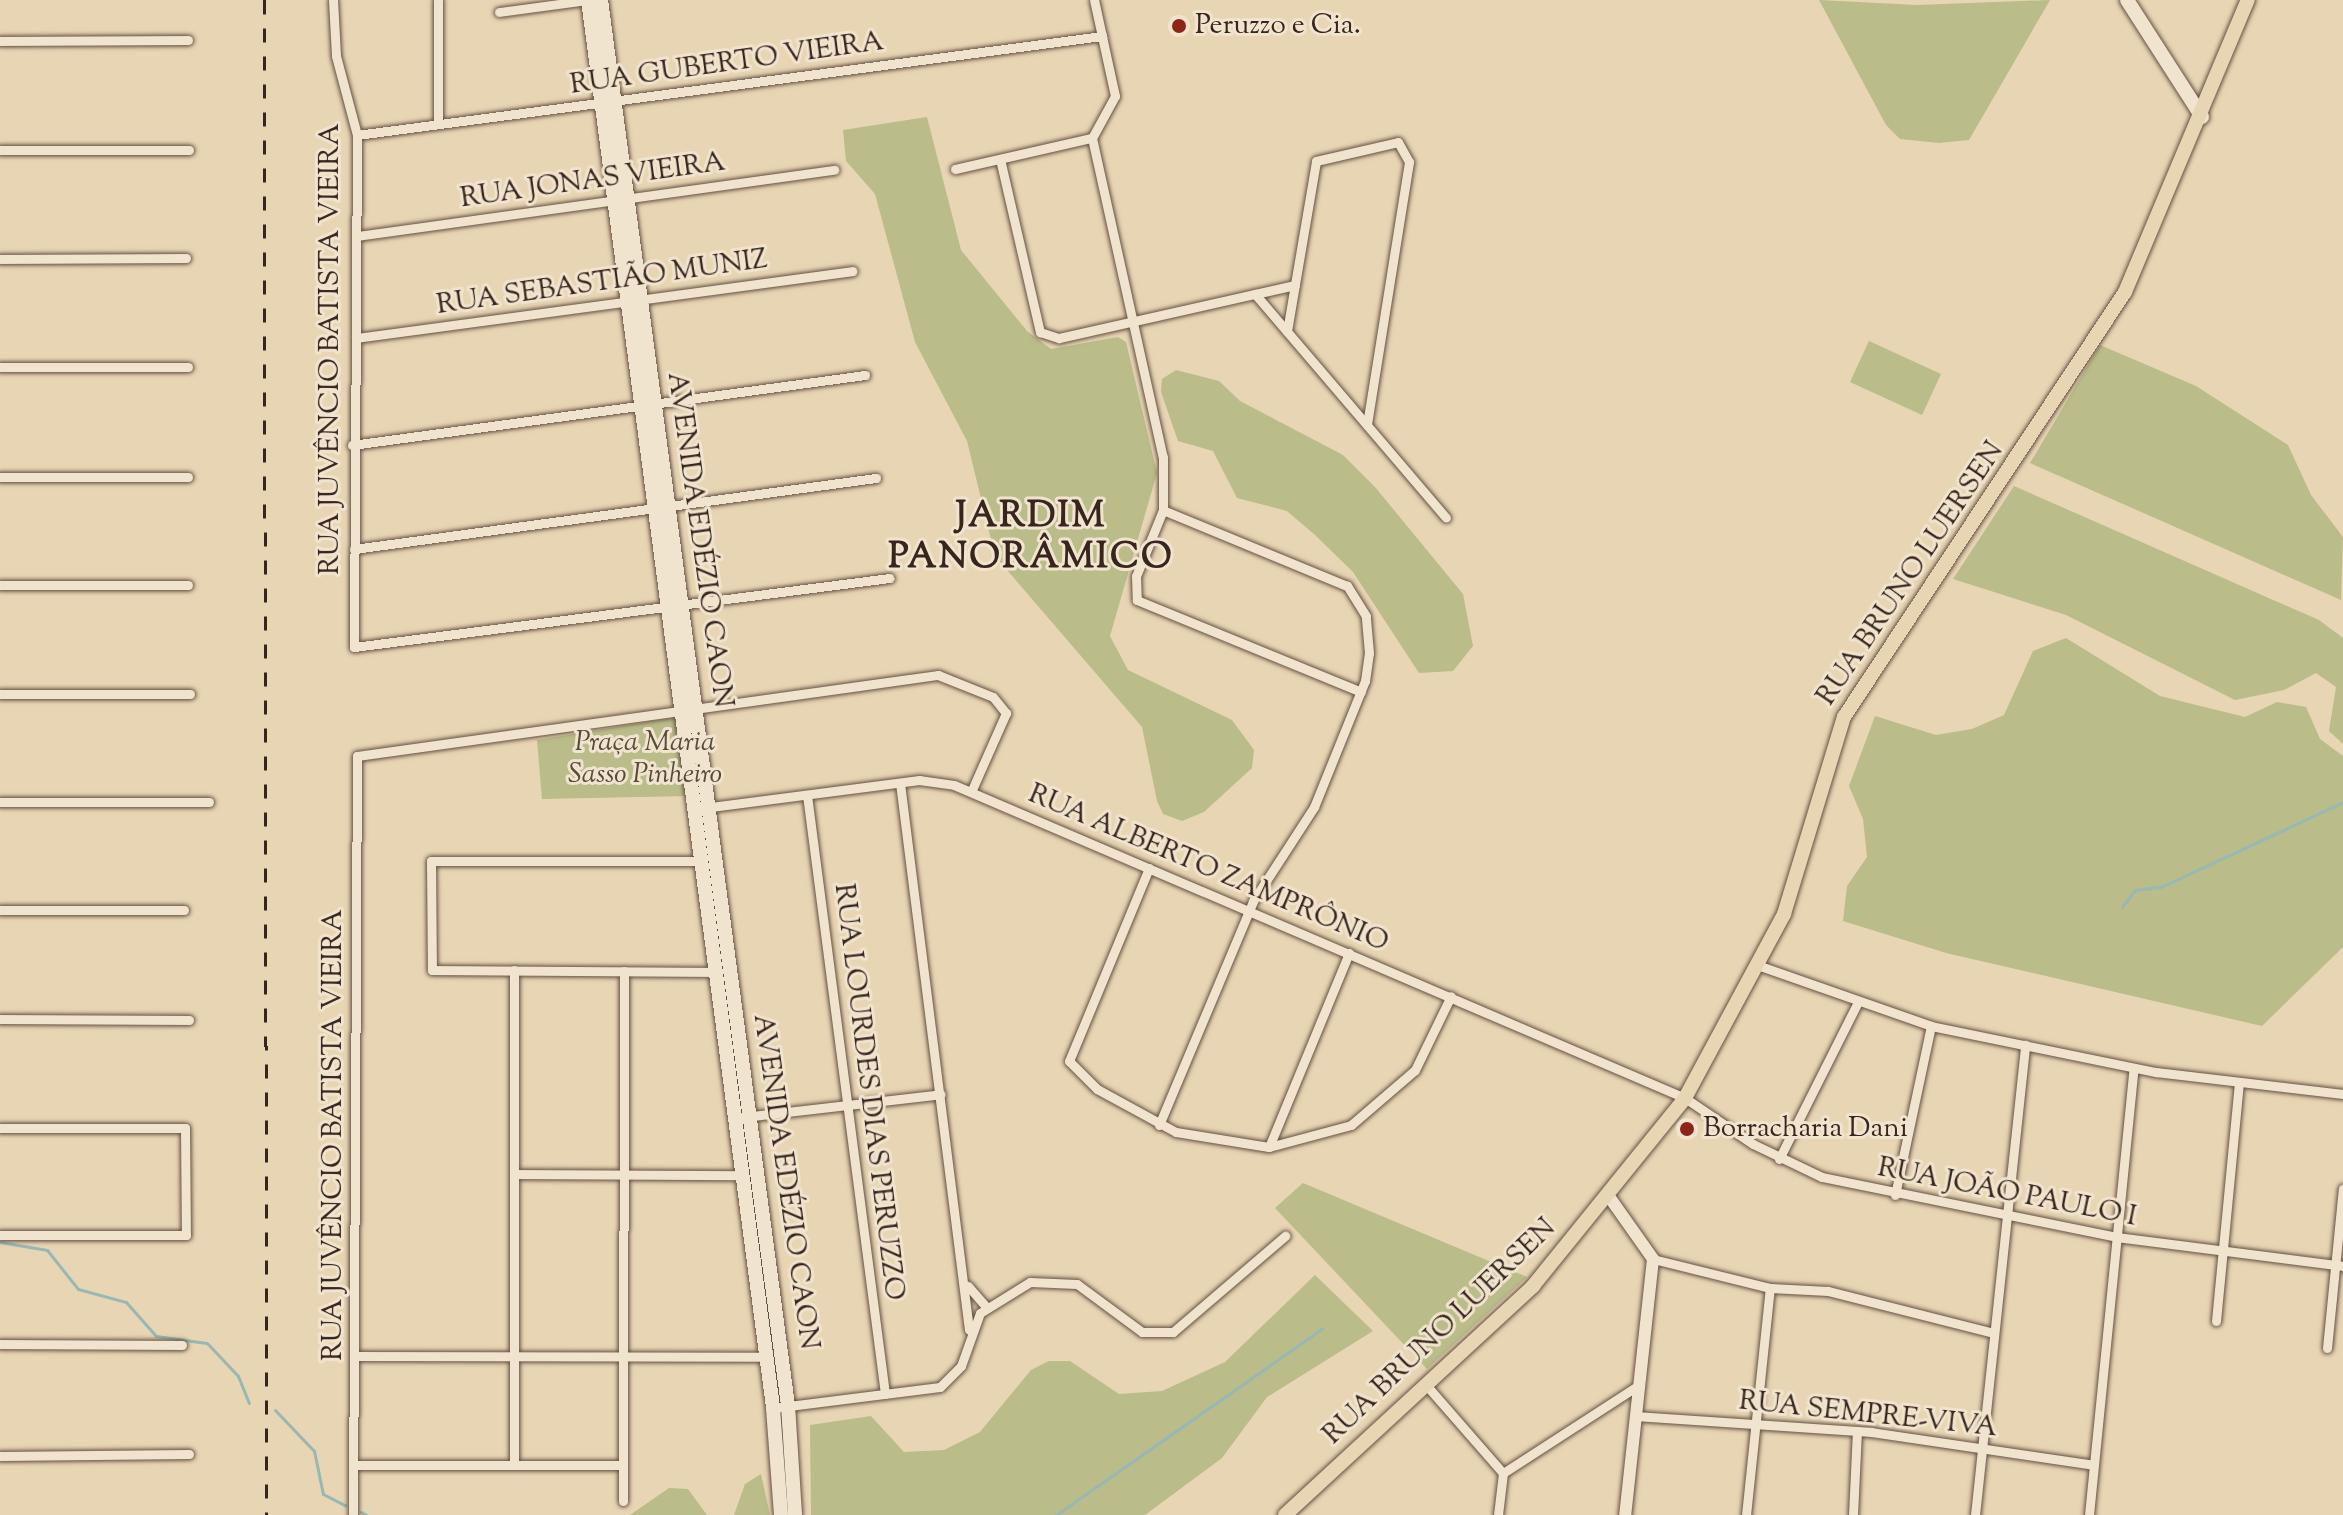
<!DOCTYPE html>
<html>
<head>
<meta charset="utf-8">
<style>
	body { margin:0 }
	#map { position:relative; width:2343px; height:1515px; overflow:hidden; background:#e8d5b4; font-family:"Sorts Mill Goudy",serif }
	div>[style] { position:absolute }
	.green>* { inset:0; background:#babc8a }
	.stream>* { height:3px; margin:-1.5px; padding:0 1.5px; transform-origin:1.5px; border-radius:1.5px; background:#98b8b3 }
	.roads { filter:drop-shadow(0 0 2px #645143) drop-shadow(0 0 2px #645143) }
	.minor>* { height:9px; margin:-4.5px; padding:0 4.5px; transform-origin:4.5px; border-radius:4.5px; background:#f0e4ce }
	.tertiary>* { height:12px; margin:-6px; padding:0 6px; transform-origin:6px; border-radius:6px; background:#f0e4ce }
	.secondary>* { height:14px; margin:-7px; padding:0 7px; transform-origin:7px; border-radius:7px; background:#f0e4ce }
	.primary>* { height:14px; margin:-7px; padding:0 7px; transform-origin:7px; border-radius:7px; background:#e8d5b4 }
	.rail>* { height:3px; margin-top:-1.5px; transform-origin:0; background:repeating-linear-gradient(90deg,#38251d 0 14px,transparent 0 28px) }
	.dots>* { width:22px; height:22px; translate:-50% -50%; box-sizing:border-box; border:4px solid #f0e4ce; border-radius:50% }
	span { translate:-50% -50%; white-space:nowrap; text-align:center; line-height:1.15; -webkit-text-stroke:6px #f0e4ce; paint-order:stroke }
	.poi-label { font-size:28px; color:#38251d }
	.left { translate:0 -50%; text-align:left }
	.street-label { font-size:28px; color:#38251d }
	.park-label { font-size:28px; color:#584b38; font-style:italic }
	.district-label { font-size:36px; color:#38251d; font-weight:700; letter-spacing:2px }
</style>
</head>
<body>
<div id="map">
	<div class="green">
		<i style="clip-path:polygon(1819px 0,1917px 5px,2050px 0,1969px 140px,1939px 143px,1900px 139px,1886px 125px)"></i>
		<i style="clip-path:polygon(927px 117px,961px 250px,1027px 331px,1051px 349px,1118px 337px,1126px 342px,1157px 473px,1110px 636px,1128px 670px,1232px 720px,1254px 750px,1252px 768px,1204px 812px,1182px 821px,1163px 814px,1157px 801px,1142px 727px,995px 556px,967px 441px,915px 342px,875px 194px,846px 161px,843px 130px)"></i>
		<i style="clip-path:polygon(1869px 341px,1941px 374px,1922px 415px,1850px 382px)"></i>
		<i style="clip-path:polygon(2100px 345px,2196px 386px,2288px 445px,2311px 495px,2343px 537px,2341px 600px,2030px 463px)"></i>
		<i style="clip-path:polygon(1176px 370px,1219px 381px,1240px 401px,1343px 455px,1375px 487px,1463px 594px,1473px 646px,1453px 671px,1419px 673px,1353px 572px,1315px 535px,1287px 511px,1237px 498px,1213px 451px,1178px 441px,1161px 392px,1162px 379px)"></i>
		<i style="clip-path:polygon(2014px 486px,2319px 620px,2343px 638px,2343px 744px,2329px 731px,2336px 687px,2316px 673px,2284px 690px,2235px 700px,2066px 615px,1953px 579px)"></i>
		<i style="clip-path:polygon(2066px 638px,2160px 696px,2245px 717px,2277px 702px,2306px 707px,2320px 739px,2343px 756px,2343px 947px,2262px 1026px,1946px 953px,1843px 921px,1847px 886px,1867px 857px,1863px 819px,1849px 786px,1875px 716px,1936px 735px,1972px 729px,2004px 715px,2033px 651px)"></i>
		<i style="clip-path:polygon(678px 717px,688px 796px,542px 799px,537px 740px)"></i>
		<i style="clip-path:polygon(1303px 1183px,1527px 1277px,1427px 1369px,1275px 1208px)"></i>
		<i style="clip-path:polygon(1315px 1275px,1373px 1331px,1267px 1397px,1222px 1458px,1145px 1515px,811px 1515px,810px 1425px,871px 1416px,904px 1452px,944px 1450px,980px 1432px,1031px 1370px,1049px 1361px,1070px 1361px,1119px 1394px,1162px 1391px,1225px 1362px)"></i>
		<i style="clip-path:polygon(761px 1474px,770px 1515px,734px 1515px,745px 1484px)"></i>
		<i style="clip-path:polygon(669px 1488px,688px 1489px,707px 1515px,630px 1515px)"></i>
	</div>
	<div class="stream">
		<i style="left:2122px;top:907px;width:21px;rotate:-53deg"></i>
		<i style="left:2135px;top:890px;width:26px;rotate:-7deg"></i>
		<i style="left:2161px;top:887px;width:201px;rotate:-25deg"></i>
		<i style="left:0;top:1242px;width:48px;rotate:9.7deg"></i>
		<i style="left:47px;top:1250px;width:50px;rotate:51.5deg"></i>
		<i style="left:78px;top:1289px;width:50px;rotate:15.2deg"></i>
		<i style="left:126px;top:1302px;width:45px;rotate:48.6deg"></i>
		<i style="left:156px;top:1336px;width:51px;rotate:7.8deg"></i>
		<i style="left:207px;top:1343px;width:45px;rotate:46.8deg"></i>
		<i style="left:238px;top:1376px;width:29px;rotate:68deg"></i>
		<i style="left:275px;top:1410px;width:57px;rotate:46.4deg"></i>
		<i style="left:314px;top:1451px;width:44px;rotate:78.2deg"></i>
		<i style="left:323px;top:1494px;width:25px;rotate:27deg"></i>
		<i style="left:361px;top:1512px;width:6px;rotate:31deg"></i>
		<i style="left:1056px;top:1515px;width:325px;rotate:-35deg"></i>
	</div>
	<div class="roads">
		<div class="minor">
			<i style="left:333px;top:0;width:56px;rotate:86.9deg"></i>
			<i style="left:336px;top:56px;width:82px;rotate:75.1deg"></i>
			<i style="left:357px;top:135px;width:512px;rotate:90.34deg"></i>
			<i style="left:354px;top:647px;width:540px;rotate:-7.34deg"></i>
			<i style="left:438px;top:0;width:124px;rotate:90deg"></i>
			<i style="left:499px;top:12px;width:90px;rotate:-7.7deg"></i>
			<i style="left:0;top:41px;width:188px;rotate:-0.3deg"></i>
			<i style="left:357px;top:135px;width:752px;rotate:-7.57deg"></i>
			<i style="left:1092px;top:138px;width:327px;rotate:77.5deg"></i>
			<i style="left:1163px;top:457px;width:53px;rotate:90deg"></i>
			<i style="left:1163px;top:510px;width:71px;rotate:112.2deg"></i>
			<i style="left:1136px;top:576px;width:24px;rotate:88deg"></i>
			<i style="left:1137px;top:600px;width:242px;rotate:22.3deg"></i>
			<i style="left:1092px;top:138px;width:48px;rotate:-61.3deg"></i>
			<i style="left:1115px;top:96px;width:98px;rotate:-102.3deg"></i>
			<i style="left:0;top:150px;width:189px"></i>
			<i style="left:1000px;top:159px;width:178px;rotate:77deg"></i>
			<i style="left:1040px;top:332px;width:20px;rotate:18deg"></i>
			<i style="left:1059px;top:338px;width:201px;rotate:-12.7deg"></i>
			<i style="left:1255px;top:294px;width:294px;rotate:49.5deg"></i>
			<i style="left:955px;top:169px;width:140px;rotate:-12.8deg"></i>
			<i style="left:357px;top:236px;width:482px;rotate:-7.9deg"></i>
			<i style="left:0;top:259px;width:186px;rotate:-0.3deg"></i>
			<i style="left:1255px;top:294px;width:41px;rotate:-12.7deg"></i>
			<i style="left:1287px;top:331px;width:172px;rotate:-80.3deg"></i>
			<i style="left:1316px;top:161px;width:84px;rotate:-13deg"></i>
			<i style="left:1398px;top:142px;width:23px;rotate:61deg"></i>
			<i style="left:1409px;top:162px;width:266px;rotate:99.1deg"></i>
			<i style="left:356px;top:338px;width:501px;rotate:-7.68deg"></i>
			<i style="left:0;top:367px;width:188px"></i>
			<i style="left:352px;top:445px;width:518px;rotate:-7.77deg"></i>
			<i style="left:0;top:477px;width:188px"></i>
			<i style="left:354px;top:549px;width:527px;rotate:-7.75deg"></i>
			<i style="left:0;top:585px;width:188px"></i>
			<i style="left:0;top:694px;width:190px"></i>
			<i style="left:900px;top:783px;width:551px;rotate:82.81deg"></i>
			<i style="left:807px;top:795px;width:604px;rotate:82.58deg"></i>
			<i style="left:0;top:802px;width:209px"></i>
			<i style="left:703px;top:808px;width:218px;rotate:-7.4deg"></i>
			<i style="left:919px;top:780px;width:35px;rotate:8deg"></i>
			<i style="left:954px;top:785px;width:795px;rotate:23.18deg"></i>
			<i style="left:1685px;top:1098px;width:82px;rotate:34.1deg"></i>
			<i style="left:1753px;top:1144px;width:76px;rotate:25.6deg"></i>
			<i style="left:1822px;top:1177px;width:301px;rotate:11.5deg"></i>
			<i style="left:2117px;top:1237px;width:228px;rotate:7.3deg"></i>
			<i style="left:702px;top:861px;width:271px;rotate:180deg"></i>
			<i style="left:431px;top:861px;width:109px;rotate:89.5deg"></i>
			<i style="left:432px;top:970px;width:284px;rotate:0.4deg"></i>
			<i style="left:1149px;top:868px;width:209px;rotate:112.5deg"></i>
			<i style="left:1069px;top:1061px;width:40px;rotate:45deg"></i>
			<i style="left:1097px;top:1089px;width:90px;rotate:28.6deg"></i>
			<i style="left:1176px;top:1132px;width:94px;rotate:9.2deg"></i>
			<i style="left:1269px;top:1147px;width:85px;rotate:-15deg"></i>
			<i style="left:1351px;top:1125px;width:84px;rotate:-40.7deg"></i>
			<i style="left:1415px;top:1070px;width:82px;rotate:-64.1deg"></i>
			<i style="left:0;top:910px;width:184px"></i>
			<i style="left:1760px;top:966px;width:181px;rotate:19.3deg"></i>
			<i style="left:1931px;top:1026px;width:230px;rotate:11.6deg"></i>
			<i style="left:2156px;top:1072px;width:188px;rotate:6.7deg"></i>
			<i style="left:0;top:1019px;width:189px;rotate:0.3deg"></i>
			<i style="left:735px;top:1118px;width:207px;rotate:-6.6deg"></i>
			<i style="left:1159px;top:1125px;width:243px;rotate:-67.2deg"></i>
			<i style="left:1253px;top:901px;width:112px;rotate:-57deg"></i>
			<i style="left:1314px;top:807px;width:136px;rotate:-68deg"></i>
			<i style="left:1365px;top:681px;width:28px;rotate:-82deg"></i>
			<i style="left:1369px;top:653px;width:37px;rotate:-95deg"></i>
			<i style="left:1366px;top:616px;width:36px;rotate:-122deg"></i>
			<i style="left:1347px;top:586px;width:199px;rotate:-157.6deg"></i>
			<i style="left:0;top:1128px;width:185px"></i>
			<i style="left:185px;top:1128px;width:107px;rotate:89.5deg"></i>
			<i style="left:186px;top:1235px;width:186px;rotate:180deg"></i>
			<i style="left:1269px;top:1147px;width:210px;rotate:-67.6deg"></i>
			<i style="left:1779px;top:1159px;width:174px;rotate:-63.3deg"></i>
			<i style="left:514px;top:1174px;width:229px;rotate:0.3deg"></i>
			<i style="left:1895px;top:1195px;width:173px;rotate:-78deg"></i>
			<i style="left:1653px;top:1259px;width:121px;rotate:13.9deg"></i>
			<i style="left:1770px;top:1288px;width:58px;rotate:3deg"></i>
			<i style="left:1828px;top:1291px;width:171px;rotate:14.2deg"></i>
			<i style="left:968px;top:1286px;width:28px;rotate:49deg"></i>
			<i style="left:2216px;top:1321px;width:239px;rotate:-84.5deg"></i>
			<i style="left:0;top:1344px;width:182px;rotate:0.3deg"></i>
			<i style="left:2327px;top:1348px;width:160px;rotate:-84.3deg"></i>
			<i style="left:354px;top:1356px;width:413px;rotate:0.1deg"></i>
			<i style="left:1427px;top:1386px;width:116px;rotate:48.9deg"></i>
			<i style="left:1503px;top:1473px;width:42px;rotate:96.8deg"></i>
			<i style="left:773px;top:1408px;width:168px;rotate:-7.2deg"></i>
			<i style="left:940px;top:1387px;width:30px;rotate:-45deg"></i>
			<i style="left:961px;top:1366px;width:56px;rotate:-70.3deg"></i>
			<i style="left:980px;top:1313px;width:59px;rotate:-31.8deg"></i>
			<i style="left:1030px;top:1282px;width:47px;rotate:2.4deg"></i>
			<i style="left:1077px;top:1284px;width:81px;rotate:36.4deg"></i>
			<i style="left:1142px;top:1332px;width:31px"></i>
			<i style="left:1173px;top:1332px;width:148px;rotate:-40.6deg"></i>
			<i style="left:1636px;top:1416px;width:236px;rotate:3.9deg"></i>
			<i style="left:1871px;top:1432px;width:225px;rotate:8.4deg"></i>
			<i style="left:0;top:1456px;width:189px;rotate:-0.6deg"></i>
			<i style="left:354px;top:1465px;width:269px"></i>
			<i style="left:514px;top:1465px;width:495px;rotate:-90deg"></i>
			<i style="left:1503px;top:1473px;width:162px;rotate:-32.9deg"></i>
			<i style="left:623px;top:1501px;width:530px;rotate:-89.89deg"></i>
			<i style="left:353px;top:1515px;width:759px;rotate:-89.7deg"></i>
			<i style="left:357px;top:756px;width:587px;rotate:-7.94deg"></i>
			<i style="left:938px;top:675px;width:59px;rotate:21.8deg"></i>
			<i style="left:993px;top:697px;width:21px;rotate:51deg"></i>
			<i style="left:1006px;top:713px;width:86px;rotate:113.9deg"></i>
			<i style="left:1746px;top:1515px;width:228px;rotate:-84deg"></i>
			<i style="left:1853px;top:1515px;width:84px;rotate:-87.3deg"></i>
			<i style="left:1975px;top:1515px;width:473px;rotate:-83.9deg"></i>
			<i style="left:2089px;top:1515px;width:449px;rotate:-84.3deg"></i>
		</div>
		<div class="tertiary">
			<i style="left:1610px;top:1198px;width:75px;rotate:54.8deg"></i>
			<i style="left:1653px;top:1259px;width:258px;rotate:96.2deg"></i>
		</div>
		<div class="secondary">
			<i style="left:588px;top:0;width:1420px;rotate:82.51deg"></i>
			<i style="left:773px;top:1408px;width:107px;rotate:85.7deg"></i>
			<i style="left:601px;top:0;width:1418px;rotate:82.42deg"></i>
			<i style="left:788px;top:1406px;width:109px;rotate:86.3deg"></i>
			<i style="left:2127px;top:0;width:139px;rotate:57.3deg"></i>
		</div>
		<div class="primary">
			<i style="left:1285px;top:1515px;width:338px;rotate:-42.7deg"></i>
			<i style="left:1533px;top:1286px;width:242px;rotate:-51deg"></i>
			<i style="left:1685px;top:1098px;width:209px;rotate:-61.7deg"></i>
			<i style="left:1784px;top:914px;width:206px;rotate:-73.1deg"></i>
			<i style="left:1844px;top:717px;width:509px;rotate:-56.53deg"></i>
			<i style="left:2125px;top:292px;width:317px;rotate:-67.2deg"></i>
		</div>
	</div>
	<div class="rail">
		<i style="left:264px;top:0;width:1515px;rotate:89.89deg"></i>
	</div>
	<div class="dots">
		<i style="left:1179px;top:26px;background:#8f2418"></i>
		<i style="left:1687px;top:1129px;background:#8f2418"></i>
	</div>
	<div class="poi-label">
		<span class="left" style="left:1195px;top:26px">Peruzzo e Cia.</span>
		<span class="left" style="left:1703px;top:1129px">Borracharia Dani</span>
	</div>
	<div class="street-label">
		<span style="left:727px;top:64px;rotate:-8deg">RUA GUBERTO VIEIRA</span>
		<span style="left:593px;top:181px;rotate:-8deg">RUA JONAS VIEIRA</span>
		<span style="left:602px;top:283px;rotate:-8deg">RUA SEBASTIÃO MUNIZ</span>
		<span style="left:331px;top:349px;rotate:-90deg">RUA JUVÊNCIO BATISTA VIEIRA</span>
		<span style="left:699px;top:540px;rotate:82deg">AVENIDA EDÉZIO CAON</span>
		<span style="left:1911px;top:574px;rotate:-56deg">RUA BRUNO LUERSEN</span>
		<span style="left:1208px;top:869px;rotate:23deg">RUA ALBERTO ZAMPRÔNIO</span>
		<span style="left:868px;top:1092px;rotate:83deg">RUA LOURDES DIAS PERUZZO</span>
		<span style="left:334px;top:1135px;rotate:-90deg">RUA JUVÊNCIO BATISTA VIEIRA</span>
		<span style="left:785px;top:1182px;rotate:82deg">AVENIDA EDÉZIO CAON</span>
		<span style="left:2007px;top:1193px;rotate:11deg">RUA JOÃO PAULO I</span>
		<span style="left:1440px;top:1332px;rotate:-44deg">RUA BRUNO LUERSEN</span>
		<span style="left:1868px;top:1415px;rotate:6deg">RUA SEMPRE-VIVA</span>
	</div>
	<div class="park-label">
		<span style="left:645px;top:759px">Praça Maria<br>Sasso Pinheiro</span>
	</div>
	<div class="district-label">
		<span style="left:1031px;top:538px">JARDIM<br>PANORÂMICO</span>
	</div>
</div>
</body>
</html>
